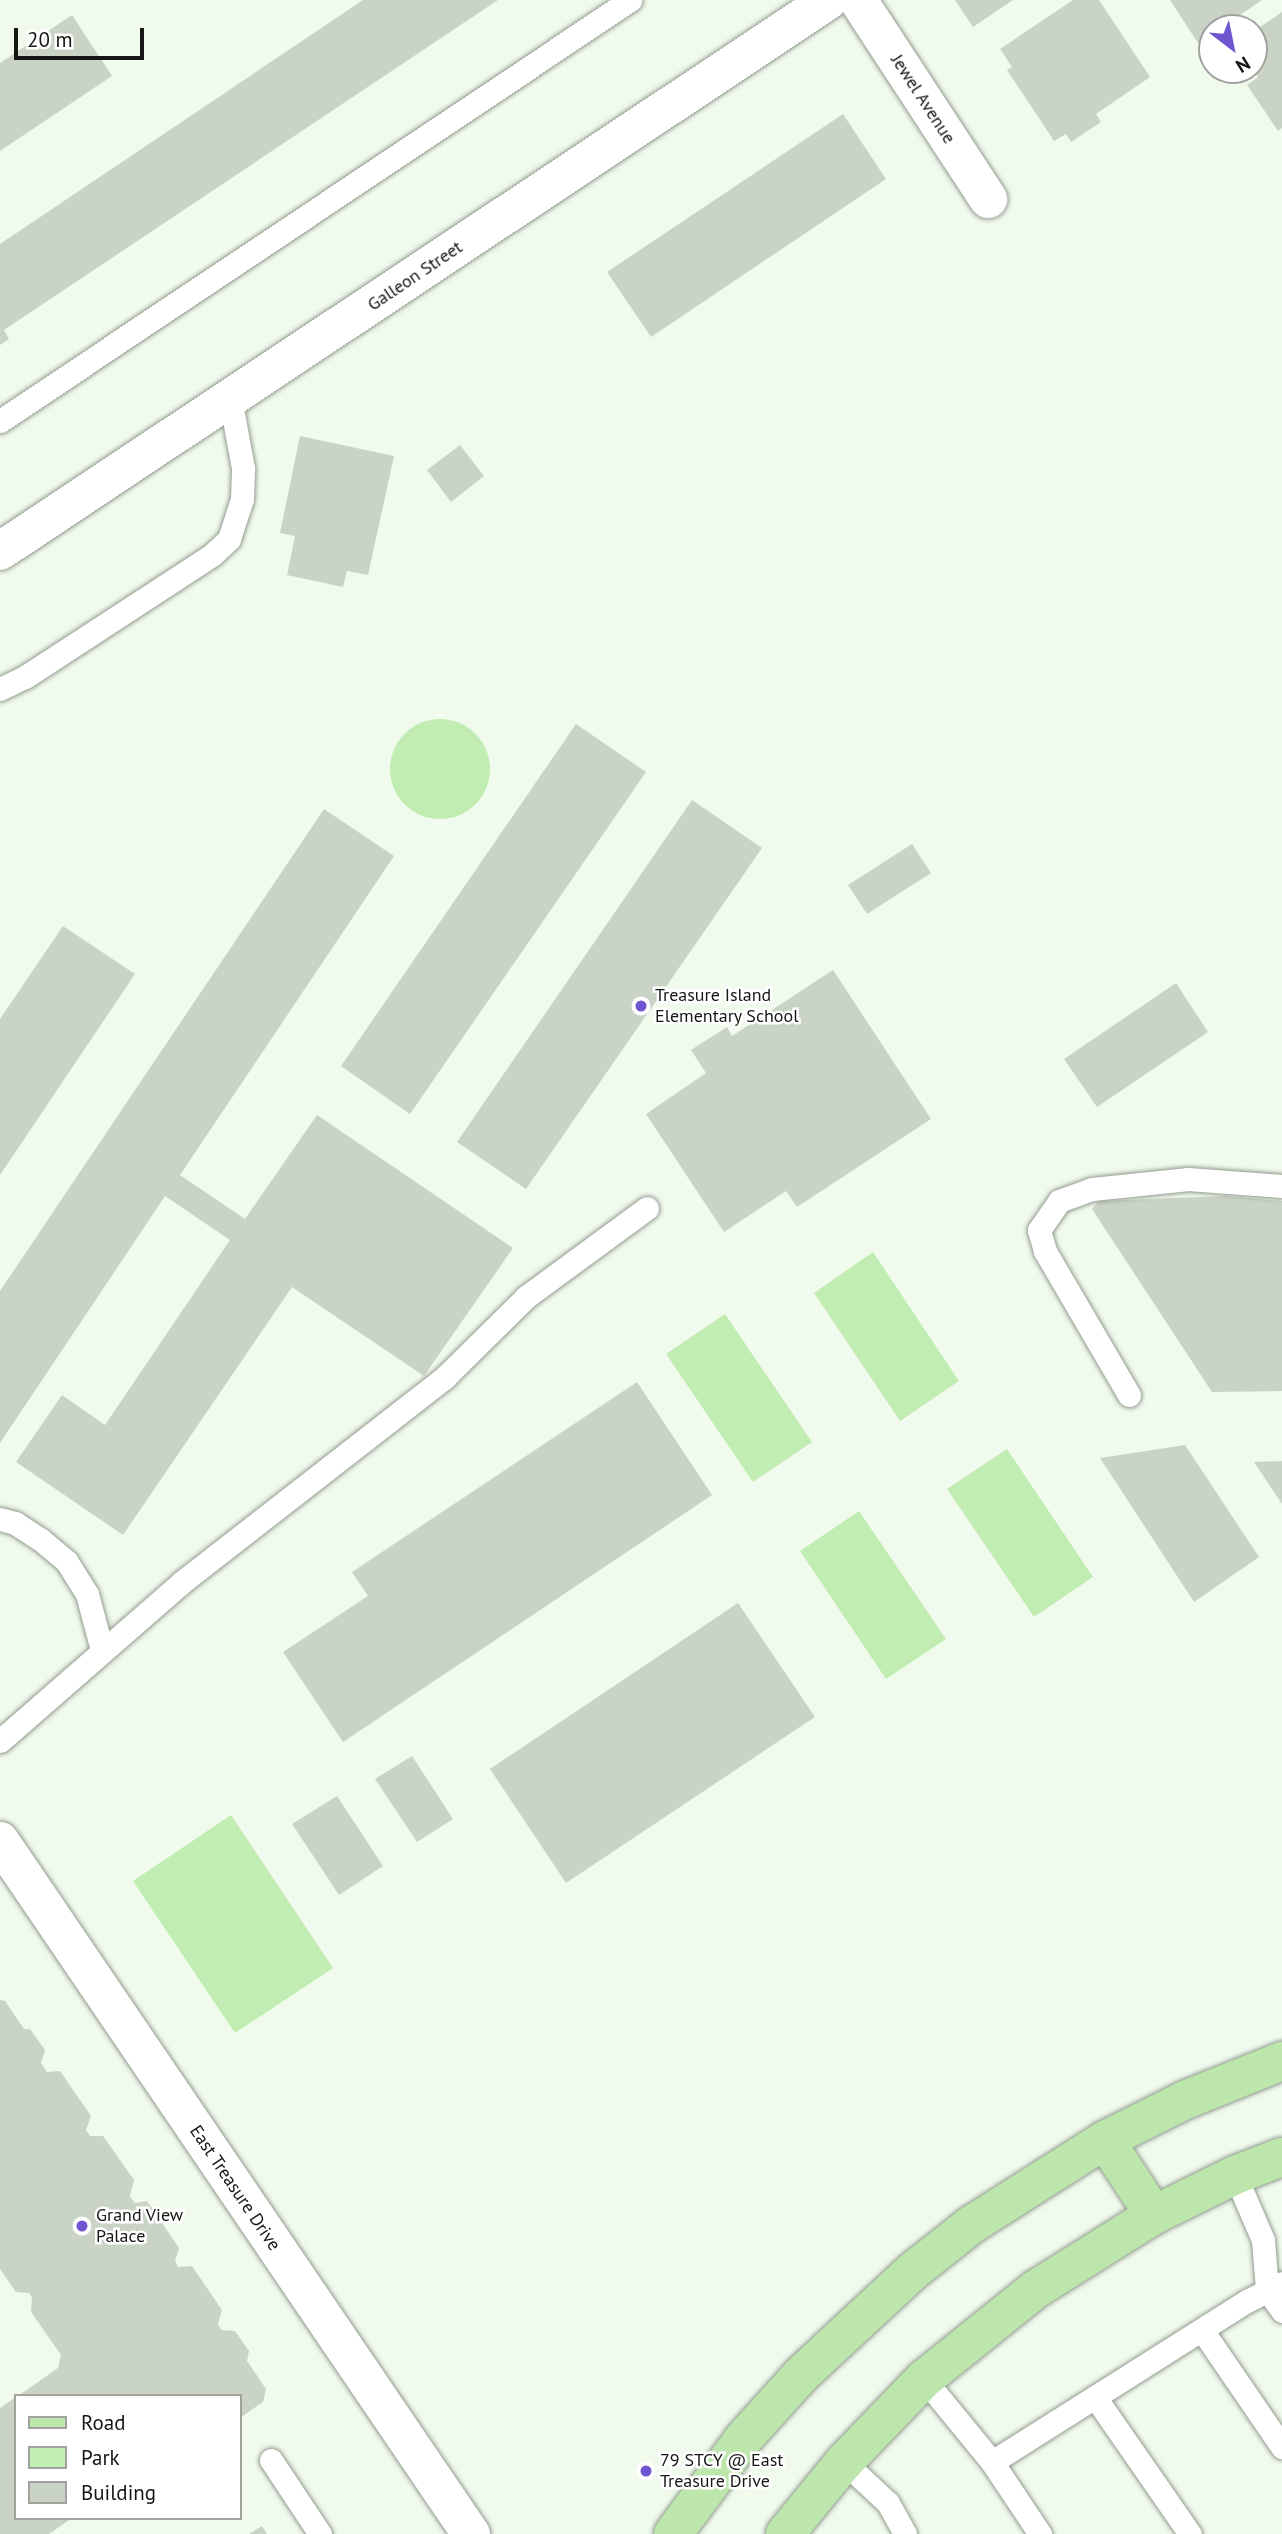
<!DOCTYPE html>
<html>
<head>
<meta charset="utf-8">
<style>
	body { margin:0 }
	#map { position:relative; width:1282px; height:2534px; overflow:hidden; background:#f0faed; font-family:"PT Sans",sans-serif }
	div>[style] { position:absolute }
	.green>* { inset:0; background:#c2edb2 }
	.round { border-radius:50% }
	.building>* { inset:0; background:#c9d3c6 }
	.roads { filter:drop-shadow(0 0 2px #939c90) drop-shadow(0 0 2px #939c90) }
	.service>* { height:23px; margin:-11.5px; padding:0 11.5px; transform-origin:11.5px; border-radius:11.5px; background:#fff }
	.minor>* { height:38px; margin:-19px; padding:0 19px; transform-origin:19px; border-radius:19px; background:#fff }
	.primary>* { height:38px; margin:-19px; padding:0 19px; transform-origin:19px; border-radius:19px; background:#bce6ab }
	.dots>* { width:19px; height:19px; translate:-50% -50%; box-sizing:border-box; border:4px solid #fff; border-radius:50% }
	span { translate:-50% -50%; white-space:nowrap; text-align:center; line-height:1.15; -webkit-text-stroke:5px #fff; paint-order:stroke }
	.street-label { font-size:18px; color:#141712 }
	.poi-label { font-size:18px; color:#141712 }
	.left { translate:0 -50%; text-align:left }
	.legend { position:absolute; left:14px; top:2394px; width:228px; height:126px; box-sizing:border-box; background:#fff; border:2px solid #a1a2a0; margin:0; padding:9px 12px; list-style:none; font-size:21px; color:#141712 }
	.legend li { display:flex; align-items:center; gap:14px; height:35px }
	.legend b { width:35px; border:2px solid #a1a2a0 }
	.north { position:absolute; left:1198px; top:14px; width:70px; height:70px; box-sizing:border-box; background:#fff; border:2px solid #a1a2a0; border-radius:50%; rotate:148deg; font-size:19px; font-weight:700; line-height:28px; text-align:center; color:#141712 }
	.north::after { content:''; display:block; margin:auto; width:24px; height:32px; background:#6d56d0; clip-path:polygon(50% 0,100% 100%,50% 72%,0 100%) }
	.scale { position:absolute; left:14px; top:28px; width:130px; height:32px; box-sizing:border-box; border:4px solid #141712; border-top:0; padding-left:9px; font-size:21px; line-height:24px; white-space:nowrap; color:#141712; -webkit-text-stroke:5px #fff; paint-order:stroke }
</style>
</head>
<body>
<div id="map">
	<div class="green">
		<i class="round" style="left:390px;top:719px;width:100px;height:100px"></i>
		<i style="clip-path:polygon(873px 1252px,959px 1381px,900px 1421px,814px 1293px)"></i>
		<i style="clip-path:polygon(725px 1314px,812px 1442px,753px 1482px,666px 1354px)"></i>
		<i style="clip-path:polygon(1007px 1449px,1093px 1577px,1034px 1617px,947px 1489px)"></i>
		<i style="clip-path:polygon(859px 1511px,946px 1639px,886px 1679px,800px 1551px)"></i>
		<i style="clip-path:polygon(231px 1815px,333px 1968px,235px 2033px,133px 1881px)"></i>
	</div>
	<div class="building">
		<i style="clip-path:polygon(363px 0,498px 0,4px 330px,9px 339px,0 345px,0 244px)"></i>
		<i style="clip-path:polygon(955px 0,1013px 0,973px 27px)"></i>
		<i style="clip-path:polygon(1073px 0,1099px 0,1150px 77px,1096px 114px,1101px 122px,1071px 142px,1066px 134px,1054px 141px,1007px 70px,1012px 67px,1000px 49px)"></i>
		<i style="clip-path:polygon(1170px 0,1262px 0,1221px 28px,1212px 28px,1212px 34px,1198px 43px)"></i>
		<i style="clip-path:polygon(1282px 12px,1282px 128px,1278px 131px,1247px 85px,1258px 77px,1254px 70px,1254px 31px)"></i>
		<i style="clip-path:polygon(72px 15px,112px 76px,0 151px,0 63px)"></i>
		<i style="clip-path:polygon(843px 114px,886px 179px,651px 337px,607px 272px)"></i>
		<i style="clip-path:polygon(300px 436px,394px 456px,368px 575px,347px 571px,343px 587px,287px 575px,295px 536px,280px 533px)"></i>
		<i style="clip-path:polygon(460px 445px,484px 476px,451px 502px,427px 470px)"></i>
		<i style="clip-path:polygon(576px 724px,646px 772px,410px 1114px,341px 1066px)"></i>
		<i style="clip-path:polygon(692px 800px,762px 848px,526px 1189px,457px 1142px)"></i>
		<i style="clip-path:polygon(324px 809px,394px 856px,180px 1175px,245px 1219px,317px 1115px,513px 1248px,424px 1376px,292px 1287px,123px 1535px,16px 1462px,62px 1395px,105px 1425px,230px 1240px,165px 1196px,0 1443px,0 1291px)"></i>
		<i style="clip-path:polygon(912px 844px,931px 873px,867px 914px,848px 885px)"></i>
		<i style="clip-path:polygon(63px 926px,135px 974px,0 1175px,0 1019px)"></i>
		<i style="clip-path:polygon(833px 970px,931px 1119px,797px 1207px,786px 1191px,724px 1232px,646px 1114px,706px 1073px,691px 1050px,727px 1027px,732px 1036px)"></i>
		<i style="clip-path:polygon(1176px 983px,1208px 1032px,1097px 1107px,1064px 1059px)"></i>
		<i style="clip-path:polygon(1227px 1196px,1282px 1201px,1282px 1391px,1212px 1392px,1092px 1209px,1099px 1201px)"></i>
		<i style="clip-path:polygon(637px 1382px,712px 1495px,343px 1742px,283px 1652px,368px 1596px,352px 1572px)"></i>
		<i style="clip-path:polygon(1185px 1445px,1259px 1557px,1194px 1602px,1100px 1458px)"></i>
		<i style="clip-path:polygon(1282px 1461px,1282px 1504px,1254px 1462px)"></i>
		<i style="clip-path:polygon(738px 1603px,815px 1717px,566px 1883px,490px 1769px)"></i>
		<i style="clip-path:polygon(412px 1756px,453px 1819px,417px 1842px,375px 1779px)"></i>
		<i style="clip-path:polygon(337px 1796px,383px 1866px,339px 1895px,292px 1824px)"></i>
		<i style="clip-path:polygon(0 2000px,5px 2001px,24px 2029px,30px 2029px,45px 2050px,41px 2063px,47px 2072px,60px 2071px,91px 2116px,86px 2130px,90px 2136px,103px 2136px,134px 2180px,130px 2196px,135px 2203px,147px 2201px,179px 2248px,175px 2261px,178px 2267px,192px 2266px,222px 2310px,218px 2324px,221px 2330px,235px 2331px,249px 2351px,247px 2361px,266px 2389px,263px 2402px,240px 2418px,240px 2396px,18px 2396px,58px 2368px,61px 2355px,31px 2312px,32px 2297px,29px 2293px,16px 2292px,0 2269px)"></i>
		<i style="clip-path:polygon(16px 2397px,16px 2518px,72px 2518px,49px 2534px,0 2534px,0 2408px)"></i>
		<i style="clip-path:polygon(262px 2526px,267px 2534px,249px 2534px)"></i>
	</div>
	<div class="roads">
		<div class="service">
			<i style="left:0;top:421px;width:758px;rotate:-33.75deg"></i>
			<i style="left:0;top:689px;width:28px;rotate:-26deg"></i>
			<i style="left:25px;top:677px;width:223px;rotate:-33.1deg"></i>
			<i style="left:212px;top:555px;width:23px;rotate:-43deg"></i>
			<i style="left:229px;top:539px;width:42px;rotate:-72deg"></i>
			<i style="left:242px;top:499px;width:31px;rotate:-88deg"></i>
			<i style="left:243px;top:468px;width:71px;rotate:-100.5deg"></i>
			<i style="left:1129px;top:1395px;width:167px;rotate:-120.3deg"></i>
			<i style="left:1045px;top:1251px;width:22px;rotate:-106deg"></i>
			<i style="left:1039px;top:1230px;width:35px;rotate:-55deg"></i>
			<i style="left:1059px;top:1201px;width:35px;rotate:-20deg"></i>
			<i style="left:1092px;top:1189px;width:97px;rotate:-5.9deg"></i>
			<i style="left:1188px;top:1179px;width:94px;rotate:4.3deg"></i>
			<i style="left:0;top:1519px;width:16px;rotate:15deg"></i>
			<i style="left:15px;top:1523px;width:30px;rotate:33deg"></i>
			<i style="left:40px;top:1539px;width:35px;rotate:40deg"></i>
			<i style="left:67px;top:1562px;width:38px;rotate:58deg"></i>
			<i style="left:87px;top:1594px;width:58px;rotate:75deg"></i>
			<i style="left:0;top:1741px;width:242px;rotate:-41.1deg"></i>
			<i style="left:182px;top:1582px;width:333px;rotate:-37.9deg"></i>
			<i style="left:445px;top:1377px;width:114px;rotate:-44.6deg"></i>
			<i style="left:526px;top:1297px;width:150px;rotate:-36.3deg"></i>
			<i style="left:1235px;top:2175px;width:71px;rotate:66.7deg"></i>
			<i style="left:1263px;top:2240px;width:50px;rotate:85.4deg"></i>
			<i style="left:1267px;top:2290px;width:26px;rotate:54deg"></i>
			<i style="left:1202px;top:2330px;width:142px;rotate:55.6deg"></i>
			<i style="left:924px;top:2379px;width:107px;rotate:50.7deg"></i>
			<i style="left:992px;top:2462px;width:302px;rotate:-32.3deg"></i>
			<i style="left:1247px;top:2301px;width:39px;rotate:-27deg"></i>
			<i style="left:1095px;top:2397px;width:167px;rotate:55.3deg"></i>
			<i style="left:271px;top:2460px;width:89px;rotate:56.5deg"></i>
			<i style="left:844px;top:2462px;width:60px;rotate:43deg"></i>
			<i style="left:888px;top:2503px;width:35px;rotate:61deg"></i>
			<i style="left:992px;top:2462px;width:87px;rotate:56.3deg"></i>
		</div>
		<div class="minor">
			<i style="left:858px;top:0;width:238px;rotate:56.8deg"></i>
			<i style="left:0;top:551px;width:995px;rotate:-33.61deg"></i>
			<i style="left:0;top:1841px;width:838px;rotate:55.8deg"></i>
		</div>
		<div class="primary">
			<i style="left:1105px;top:2140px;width:90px;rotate:56.8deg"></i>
			<i style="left:673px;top:2534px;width:119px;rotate:-53.5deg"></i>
			<i style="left:744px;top:2438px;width:86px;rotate:-47.8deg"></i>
			<i style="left:802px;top:2374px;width:151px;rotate:-42.9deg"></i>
			<i style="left:913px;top:2271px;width:74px;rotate:-38.4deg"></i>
			<i style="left:971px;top:2225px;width:159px;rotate:-32.4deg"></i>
			<i style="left:1105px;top:2140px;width:89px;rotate:-26.6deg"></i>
			<i style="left:1185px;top:2100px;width:105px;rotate:-21.9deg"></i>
			<i style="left:785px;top:2534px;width:93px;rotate:-50.7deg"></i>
			<i style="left:844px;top:2462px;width:115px;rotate:-46.1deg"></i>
			<i style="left:924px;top:2379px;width:144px;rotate:-38.8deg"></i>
			<i style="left:1036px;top:2289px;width:139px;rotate:-32.1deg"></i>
			<i style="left:1154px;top:2215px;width:90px;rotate:-26.3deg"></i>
			<i style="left:1235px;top:2175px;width:50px;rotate:-21deg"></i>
		</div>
	</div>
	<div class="dots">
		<i style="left:641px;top:1006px;background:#6d56d0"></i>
		<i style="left:82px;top:2226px;background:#6d56d0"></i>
		<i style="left:646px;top:2471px;background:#6d56d0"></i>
	</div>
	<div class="street-label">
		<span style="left:923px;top:99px;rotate:57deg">Jewel Avenue</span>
		<span style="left:415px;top:276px;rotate:-34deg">Galleon Street</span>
		<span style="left:235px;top:2188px;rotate:56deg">East Treasure Drive</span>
	</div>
	<div class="poi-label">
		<span class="left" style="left:655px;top:1006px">Treasure Island<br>Elementary School</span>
		<span class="left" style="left:96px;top:2226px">Grand View<br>Palace</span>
		<span class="left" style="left:660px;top:2471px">79 STCY @ East<br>Treasure Drive</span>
	</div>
	<ul class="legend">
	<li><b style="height:9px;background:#bce6ab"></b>Road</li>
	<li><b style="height:19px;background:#c2edb2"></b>Park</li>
	<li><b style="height:19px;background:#c9d3c6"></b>Building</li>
	</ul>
	<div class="north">N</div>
	<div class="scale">20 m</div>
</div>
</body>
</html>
